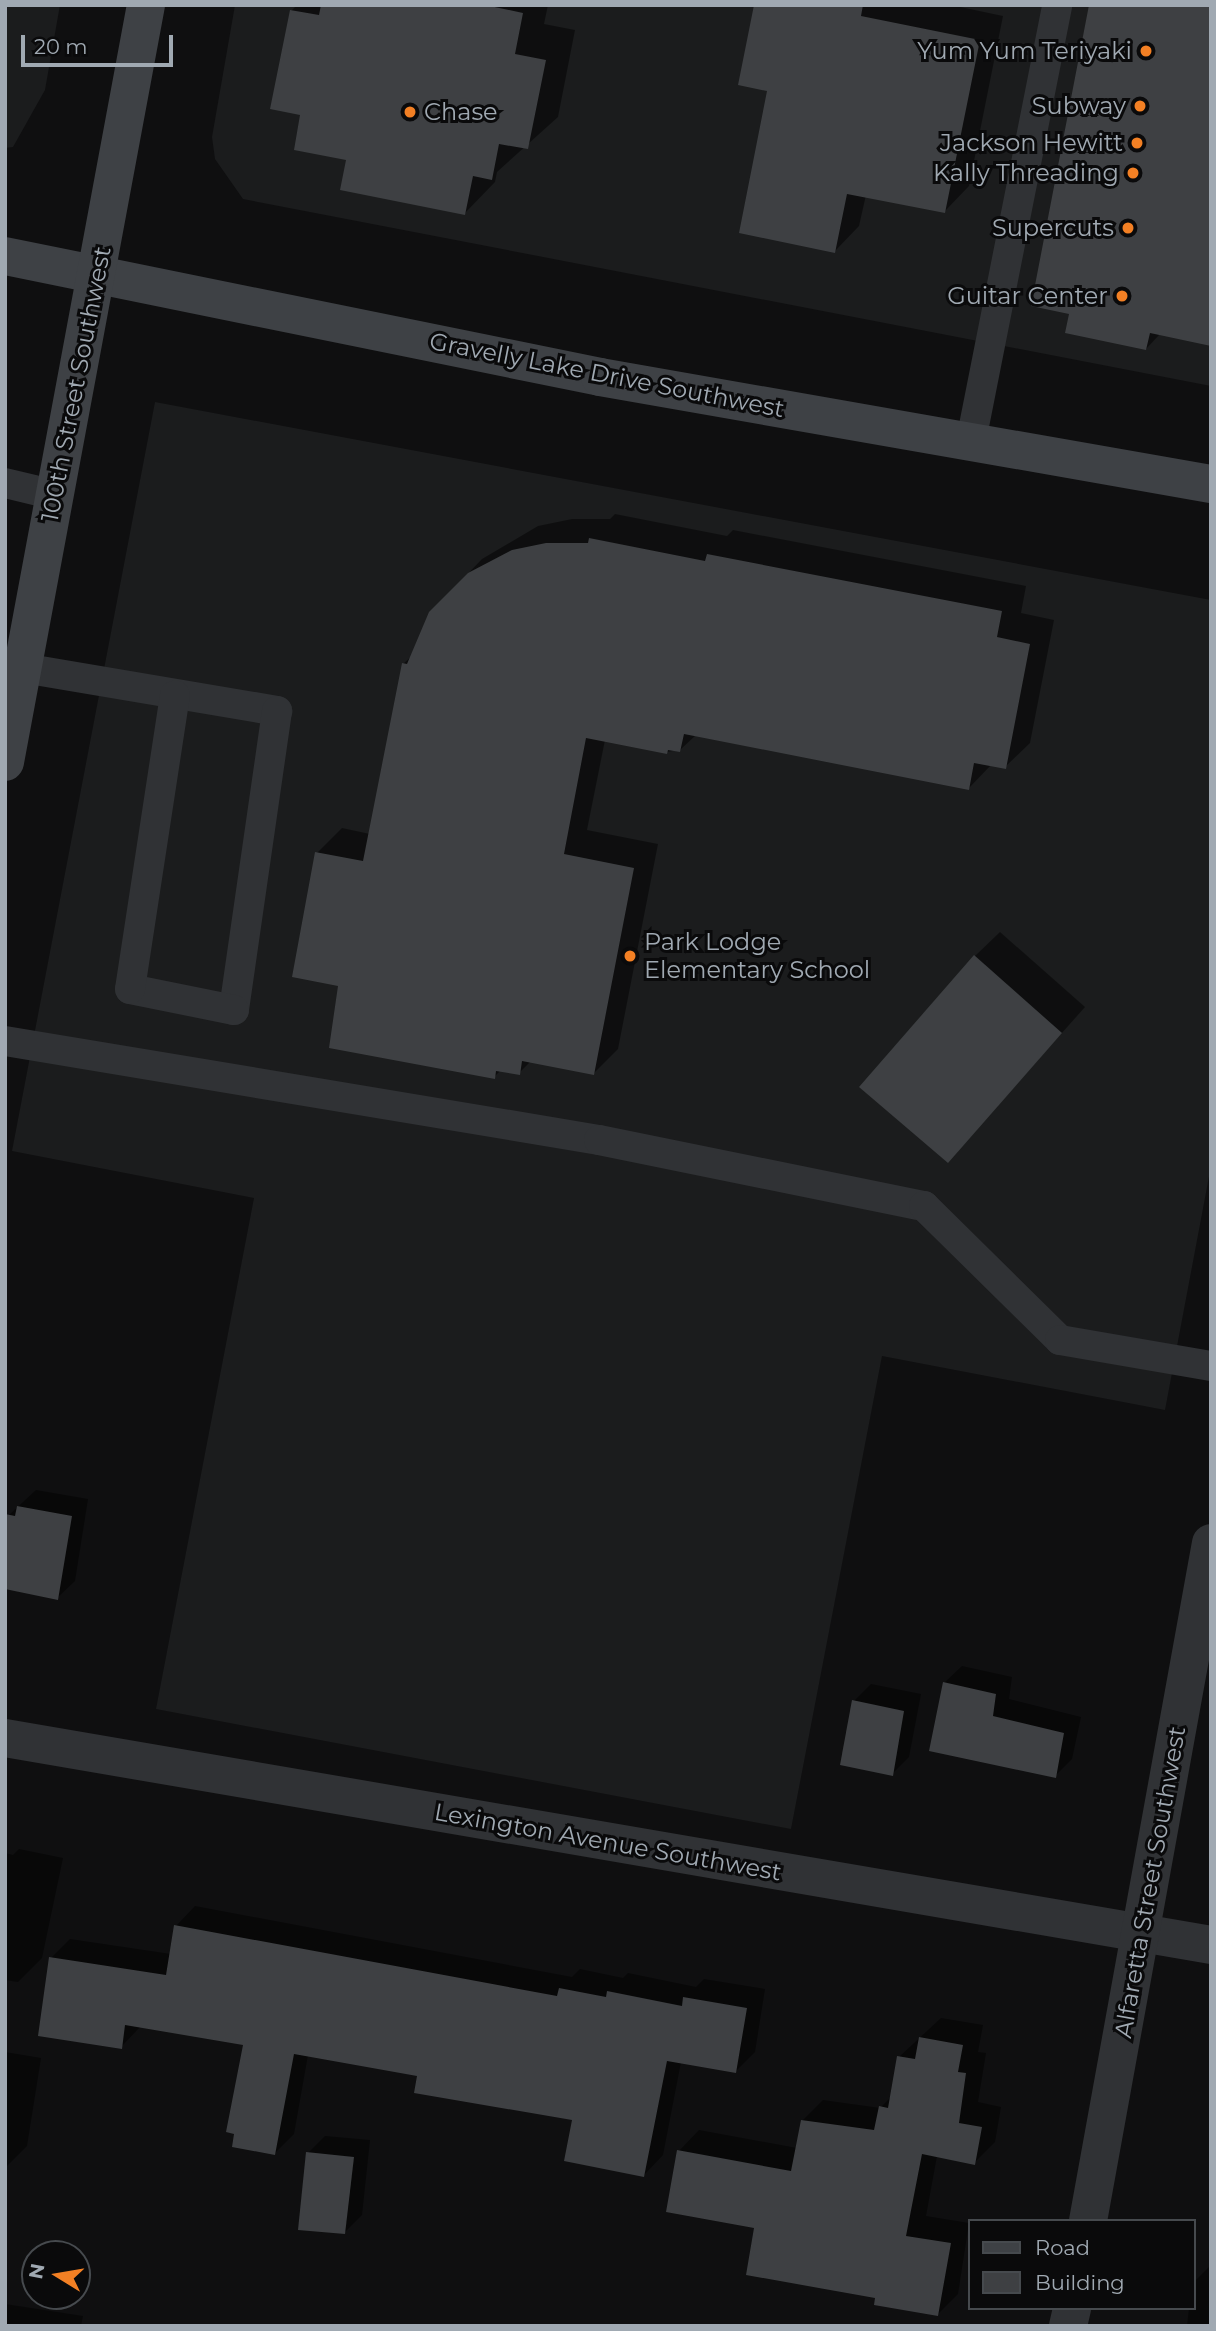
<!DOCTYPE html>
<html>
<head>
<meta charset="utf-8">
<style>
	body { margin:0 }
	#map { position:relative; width:1216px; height:2331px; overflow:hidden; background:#0f0f10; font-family:Montserrat,sans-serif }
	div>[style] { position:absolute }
	.built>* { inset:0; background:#1b1c1d }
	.shadow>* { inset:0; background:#0007 }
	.building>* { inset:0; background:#3e4043 }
	.lane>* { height:30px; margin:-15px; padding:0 15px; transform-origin:15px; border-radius:15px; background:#303235 }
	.street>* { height:38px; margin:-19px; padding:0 19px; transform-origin:19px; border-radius:19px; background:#303235 }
	.secondary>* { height:38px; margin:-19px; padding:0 19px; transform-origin:19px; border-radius:19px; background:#3e4145 }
	.dots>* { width:19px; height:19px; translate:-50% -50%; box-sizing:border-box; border:4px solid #0a0a0b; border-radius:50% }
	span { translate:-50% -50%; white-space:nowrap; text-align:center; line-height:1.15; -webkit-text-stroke:6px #0a0a0b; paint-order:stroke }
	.poi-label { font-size:24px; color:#a0a9b2 }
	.right { translate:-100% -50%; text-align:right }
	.left { translate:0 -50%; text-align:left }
	.street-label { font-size:24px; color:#a0a9b2 }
	.frame { position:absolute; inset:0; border:7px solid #a0a9b2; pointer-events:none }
	.legend { position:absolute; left:968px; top:2219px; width:228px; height:91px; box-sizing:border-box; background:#0a0a0b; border:2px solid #464a4e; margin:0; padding:9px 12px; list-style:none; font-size:21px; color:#a0a9b2 }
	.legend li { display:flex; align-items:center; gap:14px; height:35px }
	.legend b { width:35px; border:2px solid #464a4e }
	.north { position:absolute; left:21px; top:2240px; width:70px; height:70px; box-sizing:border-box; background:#0a0a0b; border:2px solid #464a4e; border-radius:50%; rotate:281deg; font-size:19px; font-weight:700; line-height:28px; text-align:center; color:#a0a9b2 }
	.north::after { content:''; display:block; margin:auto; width:24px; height:32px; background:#f38024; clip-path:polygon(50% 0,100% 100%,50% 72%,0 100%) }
	.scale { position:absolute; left:21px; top:35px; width:152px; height:32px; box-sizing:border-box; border:4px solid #a0a9b2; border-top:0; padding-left:9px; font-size:21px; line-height:24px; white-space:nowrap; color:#a0a9b2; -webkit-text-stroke:5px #0a0a0b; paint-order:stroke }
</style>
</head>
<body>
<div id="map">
	<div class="built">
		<i style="clip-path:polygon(5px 5px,60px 5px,45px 90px,13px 147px,5px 148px)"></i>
		<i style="clip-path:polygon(235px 5px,1211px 5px,1211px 386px,243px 199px,215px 159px,212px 137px)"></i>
		<i style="clip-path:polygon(155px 402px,1211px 600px,1211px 1166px,1165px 1410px,882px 1356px,791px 1829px,156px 1709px,254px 1198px,12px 1151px)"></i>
	</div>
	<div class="shadow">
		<i style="clip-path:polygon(297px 5px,548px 5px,544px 24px,575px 30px,558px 117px,497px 172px,495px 182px,465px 213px,348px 159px,302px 113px,291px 11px)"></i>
		<i style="clip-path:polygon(756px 5px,951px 5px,1003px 16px,969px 186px,945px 211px,866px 195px,859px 226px,835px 251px)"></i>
		<i style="clip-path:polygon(1071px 313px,1160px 334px,1146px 349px)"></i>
		<i style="clip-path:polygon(615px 514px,727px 536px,733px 530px,1026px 586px,1021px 613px,1054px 620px,1030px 743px,1005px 767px,992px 764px,969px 788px,696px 735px,680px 750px,666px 752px,605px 740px,587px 830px,658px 844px,618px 1049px,594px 1073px,531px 1061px,519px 1073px,501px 1070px,494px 1077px,340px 985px,317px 853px,342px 828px,370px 834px,403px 664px,413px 655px,430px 613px,482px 559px,538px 526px,572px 519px,610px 519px)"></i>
		<i style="clip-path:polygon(1000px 932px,1085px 1007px,948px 1161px,975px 956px)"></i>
		<i style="clip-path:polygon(36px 1490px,88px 1499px,75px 1581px,57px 1598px,9px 1515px)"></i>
		<i style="clip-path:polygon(962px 1666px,1012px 1677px,1009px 1699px,1081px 1717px,1072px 1759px,1055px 1776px,944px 1683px)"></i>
		<i style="clip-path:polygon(871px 1684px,921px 1694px,909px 1757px,892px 1774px,854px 1701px)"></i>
		<i style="clip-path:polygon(19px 1849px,63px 1858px,42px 1958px,18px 1982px,5px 1980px,5px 1853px,13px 1855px)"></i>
		<i style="clip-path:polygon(195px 1906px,572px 1977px,580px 1969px,623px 1978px,628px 1973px,696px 1987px,704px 1979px,765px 1989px,755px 2052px,735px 2072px,681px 2062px,663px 2155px,644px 2175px,574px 2118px,419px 2075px,308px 2055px,294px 2134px,275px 2153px,245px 2044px,141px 2026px,121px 2047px,51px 1958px,70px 1939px,171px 1954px,176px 1926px)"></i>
		<i style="clip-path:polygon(941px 2018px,983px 2025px,978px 2052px,986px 2053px,978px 2102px,1001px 2107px,995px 2142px,974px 2163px,937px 2156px,926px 2216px,969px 2223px,958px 2294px,938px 2314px,877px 2296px,756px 2227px,679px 2151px,699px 2130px,797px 2148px,802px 2121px,823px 2100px,880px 2108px,892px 2096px,899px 2057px)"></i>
		<i style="clip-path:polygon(5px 2052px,41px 2058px,27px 2146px,5px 2168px)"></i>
		<i style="clip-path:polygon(325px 2136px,370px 2140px,362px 2215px,345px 2232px,308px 2153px)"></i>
		<i style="clip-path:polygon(1210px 2266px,1211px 2326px,1187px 2326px,1189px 2308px,1193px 2308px,1193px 2283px)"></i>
		<i style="clip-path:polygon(5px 2304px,83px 2316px,81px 2326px,5px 2326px)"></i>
	</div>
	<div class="building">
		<i style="clip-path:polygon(321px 5px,485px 5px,523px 13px,515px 54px,546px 60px,528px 149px,499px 144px,492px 180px,473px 176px,465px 215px,340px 190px,346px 160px,294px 150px,300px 115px,270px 109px,290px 10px,319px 15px)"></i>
		<i style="clip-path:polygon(754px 5px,863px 5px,861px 16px,980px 40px,945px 213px,847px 194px,835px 253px,739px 233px,767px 91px,738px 85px)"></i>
		<i style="clip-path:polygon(1089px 5px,1211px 5px,1211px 346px,1150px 333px,1146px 350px,1065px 333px,1069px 314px,1031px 306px)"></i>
		<i style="clip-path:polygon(589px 538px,705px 561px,707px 554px,1002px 611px,997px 637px,1030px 644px,1006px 769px,974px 763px,969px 790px,684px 734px,680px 752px,668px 750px,667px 754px,586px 738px,564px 854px,634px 868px,594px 1075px,522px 1061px,520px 1075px,496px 1071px,495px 1079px,329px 1048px,338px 986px,292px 977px,315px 852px,363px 861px,402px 663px,407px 664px,429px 612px,468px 573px,512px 550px,546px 543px,588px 543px)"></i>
		<i style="clip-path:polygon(974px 955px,1062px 1033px,948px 1163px,859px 1087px)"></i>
		<i style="clip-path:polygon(17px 1506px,72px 1516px,58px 1600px,5px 1589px,5px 1514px,15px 1516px)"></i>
		<i style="clip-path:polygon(943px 1682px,996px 1694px,993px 1716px,1064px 1733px,1056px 1778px,929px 1751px)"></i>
		<i style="clip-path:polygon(852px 1700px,904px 1711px,893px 1776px,840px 1765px)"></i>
		<i style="clip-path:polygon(174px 1925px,557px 1996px,559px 1988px,606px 1997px,607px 1991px,682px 2006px,683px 1997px,747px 2008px,736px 2073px,667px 2061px,644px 2177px,564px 2161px,572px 2120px,414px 2093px,417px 2076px,294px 2054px,275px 2155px,232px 2147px,234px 2134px,226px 2132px,243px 2045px,125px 2025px,122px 2049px,38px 2036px,49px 1957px,166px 1975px)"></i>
		<i style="clip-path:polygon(919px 2037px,963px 2045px,958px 2072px,966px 2073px,959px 2123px,982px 2127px,975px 2165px,922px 2154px,906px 2236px,951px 2243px,938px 2316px,874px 2305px,875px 2298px,746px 2275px,754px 2228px,666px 2212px,677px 2150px,791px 2171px,801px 2120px,874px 2130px,879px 2106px,888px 2108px,897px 2056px,915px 2059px)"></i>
		<i style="clip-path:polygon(306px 2152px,354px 2157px,345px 2234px,298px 2230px)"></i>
	</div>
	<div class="lane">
		<i style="left:971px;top:441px;width:444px;rotate:-78.8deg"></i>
		<i style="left:5px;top:483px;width:51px;rotate:13.5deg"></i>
		<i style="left:23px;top:668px;width:258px;rotate:9.6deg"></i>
		<i style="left:277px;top:711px;width:302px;rotate:98.2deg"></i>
		<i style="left:234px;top:1010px;width:106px;rotate:-168.6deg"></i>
		<i style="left:130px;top:989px;width:297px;rotate:-81.3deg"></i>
		<i style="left:5px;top:1041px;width:602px;rotate:9.46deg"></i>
		<i style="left:599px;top:1140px;width:332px;rotate:11.5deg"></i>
		<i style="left:924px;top:1206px;width:191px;rotate:44.6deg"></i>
		<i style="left:1060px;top:1340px;width:153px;rotate:9.8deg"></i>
	</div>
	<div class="street">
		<i style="left:5px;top:1738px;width:1224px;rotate:9.74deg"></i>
		<i style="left:1088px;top:2221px;width:689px;rotate:-79.72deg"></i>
		<i style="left:1068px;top:2326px;width:18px;rotate:-77deg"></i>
	</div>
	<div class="secondary">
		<i style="left:5px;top:256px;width:607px;rotate:11.49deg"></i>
		<i style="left:600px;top:377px;width:620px;rotate:9.93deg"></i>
		<i style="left:5px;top:762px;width:770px;rotate:-79.45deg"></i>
	</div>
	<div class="dots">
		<i style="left:1146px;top:51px;background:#f38024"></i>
		<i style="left:1140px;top:106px;background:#f38024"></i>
		<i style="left:410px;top:112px;background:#f38024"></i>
		<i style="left:1137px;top:143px;background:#f38024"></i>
		<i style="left:1133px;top:173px;background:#f38024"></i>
		<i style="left:1128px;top:228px;background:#f38024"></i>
		<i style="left:1122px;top:296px;background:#f38024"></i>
		<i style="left:630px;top:956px;background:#f38024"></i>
	</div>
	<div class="poi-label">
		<span class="right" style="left:1132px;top:51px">Yum Yum Teriyaki</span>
		<span class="right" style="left:1126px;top:106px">Subway</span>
		<span class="left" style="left:424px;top:112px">Chase</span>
		<span class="right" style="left:1123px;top:143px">Jackson Hewitt</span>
		<span class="right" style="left:1119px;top:173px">Kally Threading</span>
		<span class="right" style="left:1114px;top:228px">Supercuts</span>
		<span class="right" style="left:1108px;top:296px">Guitar Center</span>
		<span class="left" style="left:644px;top:956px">Park Lodge<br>Elementary School</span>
	</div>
	<div class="street-label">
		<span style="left:607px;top:375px;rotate:11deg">Gravelly Lake Drive Southwest</span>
		<span style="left:76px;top:384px;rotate:-79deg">100th Street Southwest</span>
		<span style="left:608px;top:1842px;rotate:10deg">Lexington Avenue Southwest</span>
		<span style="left:1150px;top:1882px;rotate:-80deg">Alfaretta Street Southwest</span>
	</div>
	<div class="frame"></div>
	<ul class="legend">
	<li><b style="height:9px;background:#3e4145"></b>Road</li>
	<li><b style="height:19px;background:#3e4043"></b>Building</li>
	</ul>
	<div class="north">N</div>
	<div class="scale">20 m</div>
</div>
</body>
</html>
